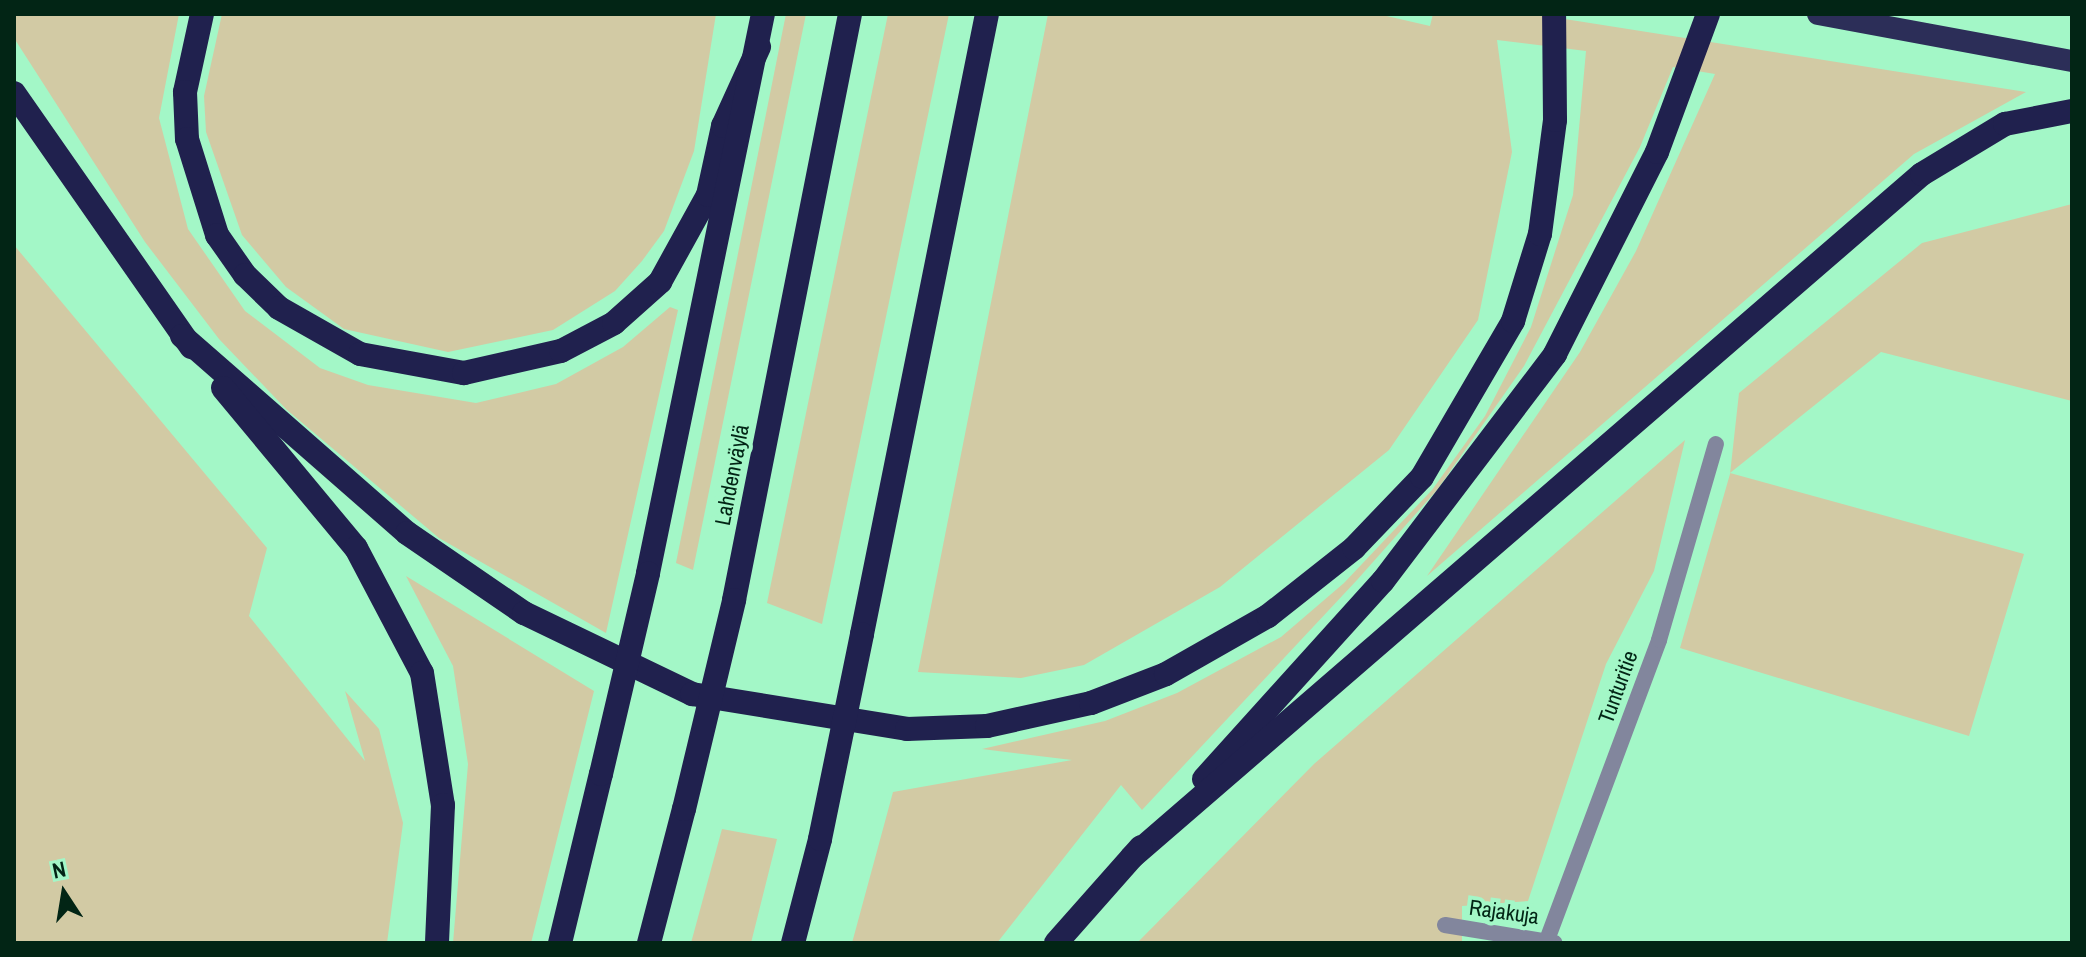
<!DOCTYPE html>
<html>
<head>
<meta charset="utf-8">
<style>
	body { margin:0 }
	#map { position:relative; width:2086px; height:957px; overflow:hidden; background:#a3f7c7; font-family:"Archivo Narrow",sans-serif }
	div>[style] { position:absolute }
	.green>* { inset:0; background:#d2caa4 }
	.minor>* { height:16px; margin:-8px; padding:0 8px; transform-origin:8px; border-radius:8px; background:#82869d }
	.trunk>* { height:22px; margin:-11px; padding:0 11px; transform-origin:11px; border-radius:11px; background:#2c2e58 }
	.motorway>* { height:24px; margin:-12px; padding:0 12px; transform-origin:12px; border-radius:12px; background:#20214e }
	.motorway-bridge>* { height:24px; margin:-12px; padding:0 12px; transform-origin:12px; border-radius:12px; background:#20214e }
	span { translate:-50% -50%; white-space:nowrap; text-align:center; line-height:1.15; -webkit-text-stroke:8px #a3f7c7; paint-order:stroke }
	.street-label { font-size:22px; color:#022515 }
	.frame { position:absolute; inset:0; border:16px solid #022515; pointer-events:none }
	.north { position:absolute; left:24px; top:853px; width:80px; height:80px; -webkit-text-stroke:6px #a3f7c7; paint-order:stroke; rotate:348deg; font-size:22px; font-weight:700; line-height:32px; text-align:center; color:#022515 }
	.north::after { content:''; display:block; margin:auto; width:28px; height:36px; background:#022515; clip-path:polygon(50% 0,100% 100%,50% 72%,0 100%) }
</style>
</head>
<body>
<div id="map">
	<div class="green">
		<i style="clip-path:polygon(14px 14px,179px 14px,159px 118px,188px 229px,245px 311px,320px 368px,368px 385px,476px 403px,556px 384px,623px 347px,670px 307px,678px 310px,606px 633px,439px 538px,287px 410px,219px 339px,145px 242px,14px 38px)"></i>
		<i style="clip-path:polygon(222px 14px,716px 14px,694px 151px,664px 231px,642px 261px,615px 291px,553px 330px,448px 352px,344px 329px,286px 287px,242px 235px,206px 132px,204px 96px)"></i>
		<i style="clip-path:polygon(786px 14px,806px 14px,693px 570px,676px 563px)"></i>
		<i style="clip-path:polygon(888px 14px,949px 14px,822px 624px,767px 603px)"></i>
		<i style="clip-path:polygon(1048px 14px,1378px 14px,1430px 26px,1433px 14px,1533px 14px,2026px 92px,1914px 154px,1427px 576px,1580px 352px,1636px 251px,1715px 74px,1673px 67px,1640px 147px,1524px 366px,1437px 490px,1357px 580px,1142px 810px,1121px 785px,997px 943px,852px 943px,893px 792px,1072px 760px,982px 749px,1105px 721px,1177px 693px,1281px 637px,1344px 583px,1432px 490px,1485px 416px,1531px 327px,1573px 195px,1586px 51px,1497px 40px,1512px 152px,1478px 320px,1389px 450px,1220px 587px,1084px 665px,1021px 678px,918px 672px)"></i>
		<i style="clip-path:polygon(2072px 204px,2072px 401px,1881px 352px,1730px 473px,2024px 554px,1969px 736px,1680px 648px,1730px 474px,1739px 393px,1922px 243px)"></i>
		<i style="clip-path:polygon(14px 245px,267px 548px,249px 616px,365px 761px,345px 691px,379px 729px,403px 823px,387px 943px,14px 943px)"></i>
		<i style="clip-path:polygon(1685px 440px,1654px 571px,1606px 664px,1528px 901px,1462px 906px,1462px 943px,1137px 943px,1314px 764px)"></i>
		<i style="clip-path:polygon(406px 576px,594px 691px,531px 943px,453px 943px,468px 764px,453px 666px)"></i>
		<i style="clip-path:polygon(722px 829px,777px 839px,751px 943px,691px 943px)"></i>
	</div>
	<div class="minor">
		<i style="left:1445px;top:925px;width:111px;rotate:9.3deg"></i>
		<i style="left:1547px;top:940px;width:320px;rotate:-69.5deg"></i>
		<i style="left:1659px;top:640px;width:204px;rotate:-73.8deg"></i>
	</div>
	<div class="trunk">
		<i style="left:1818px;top:14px;width:258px;rotate:10.5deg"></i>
	</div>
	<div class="motorway">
		<i style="left:202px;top:14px;width:80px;rotate:102.3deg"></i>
		<i style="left:185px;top:92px;width:47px;rotate:87.6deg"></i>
		<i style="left:187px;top:139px;width:101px;rotate:72.6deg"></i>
		<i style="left:217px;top:235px;width:49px;rotate:55deg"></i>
		<i style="left:245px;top:275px;width:47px;rotate:44.1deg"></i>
		<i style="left:279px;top:308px;width:93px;rotate:29.6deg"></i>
		<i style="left:360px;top:354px;width:106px;rotate:10.4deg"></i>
		<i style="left:464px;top:373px;width:99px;rotate:-12.8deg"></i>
		<i style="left:561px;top:351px;width:60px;rotate:-27.8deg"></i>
		<i style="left:614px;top:323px;width:62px;rotate:-41.7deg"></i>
		<i style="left:660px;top:282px;width:99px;rotate:-61.1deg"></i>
		<i style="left:708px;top:195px;width:71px;rotate:-77.7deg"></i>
		<i style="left:723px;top:126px;width:87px;rotate:-65.5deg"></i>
		<i style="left:14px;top:93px;width:310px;rotate:55.1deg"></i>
		<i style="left:182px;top:336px;width:299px;rotate:41.2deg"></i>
		<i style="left:407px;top:533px;width:142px;rotate:34.4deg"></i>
		<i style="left:524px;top:613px;width:187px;rotate:25.7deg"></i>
		<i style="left:692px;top:694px;width:218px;rotate:9.2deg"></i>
		<i style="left:907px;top:729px;width:80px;rotate:-2.1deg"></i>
		<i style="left:987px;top:726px;width:107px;rotate:-12.5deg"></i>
		<i style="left:1091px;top:703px;width:80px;rotate:-21.1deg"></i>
		<i style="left:1166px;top:674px;width:117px;rotate:-29.6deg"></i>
		<i style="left:1268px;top:616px;width:110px;rotate:-38.3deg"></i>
		<i style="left:1354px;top:548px;width:98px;rotate:-46.2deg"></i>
		<i style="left:1422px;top:477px;width:181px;rotate:-59.7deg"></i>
		<i style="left:1513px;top:321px;width:91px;rotate:-72.8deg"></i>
		<i style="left:1540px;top:234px;width:115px;rotate:-82.5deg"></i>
		<i style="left:1555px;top:120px;width:106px;rotate:-90.5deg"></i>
		<i style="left:223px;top:388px;width:208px;rotate:50.3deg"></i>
		<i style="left:356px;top:548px;width:141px;rotate:62.2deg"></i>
		<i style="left:422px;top:673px;width:134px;rotate:81deg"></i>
		<i style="left:443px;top:805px;width:138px;rotate:92.5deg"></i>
		<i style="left:648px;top:573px;width:571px;rotate:-78.38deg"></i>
		<i style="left:734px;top:600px;width:597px;rotate:-78.8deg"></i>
		<i style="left:862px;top:634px;width:632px;rotate:-78.6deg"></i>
		<i style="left:1204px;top:779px;width:267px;rotate:-47.9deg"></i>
		<i style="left:1383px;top:581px;width:285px;rotate:-52.8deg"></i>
		<i style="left:1555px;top:354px;width:226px;rotate:-63.2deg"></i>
		<i style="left:1657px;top:152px;width:147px;rotate:-69.7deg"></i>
		<i style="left:1132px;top:857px;width:1044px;rotate:-40.85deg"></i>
		<i style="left:1922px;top:174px;width:97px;rotate:-31.1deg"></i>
		<i style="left:2005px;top:124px;width:68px;rotate:-11deg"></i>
		<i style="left:560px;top:943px;width:174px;rotate:-76.4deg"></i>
		<i style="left:649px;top:943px;width:138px;rotate:-75.4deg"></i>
		<i style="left:793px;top:943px;width:107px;rotate:-75.4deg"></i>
		<i style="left:1056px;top:943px;width:128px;rotate:-48.5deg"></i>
	</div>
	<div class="motorway-bridge">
		<i style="left:601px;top:774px;width:206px;rotate:-76.8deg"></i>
		<i style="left:684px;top:809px;width:215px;rotate:-76.5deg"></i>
		<i style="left:820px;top:839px;width:209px;rotate:-78.4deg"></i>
	</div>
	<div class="street-label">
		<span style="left:732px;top:475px;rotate:-79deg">Lahdenväylä</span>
		<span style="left:1618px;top:687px;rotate:-70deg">Tunturitie</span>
		<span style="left:1504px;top:912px;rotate:8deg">Rajakuja</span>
	</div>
	<div class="frame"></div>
	<div class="north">N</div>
</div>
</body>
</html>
